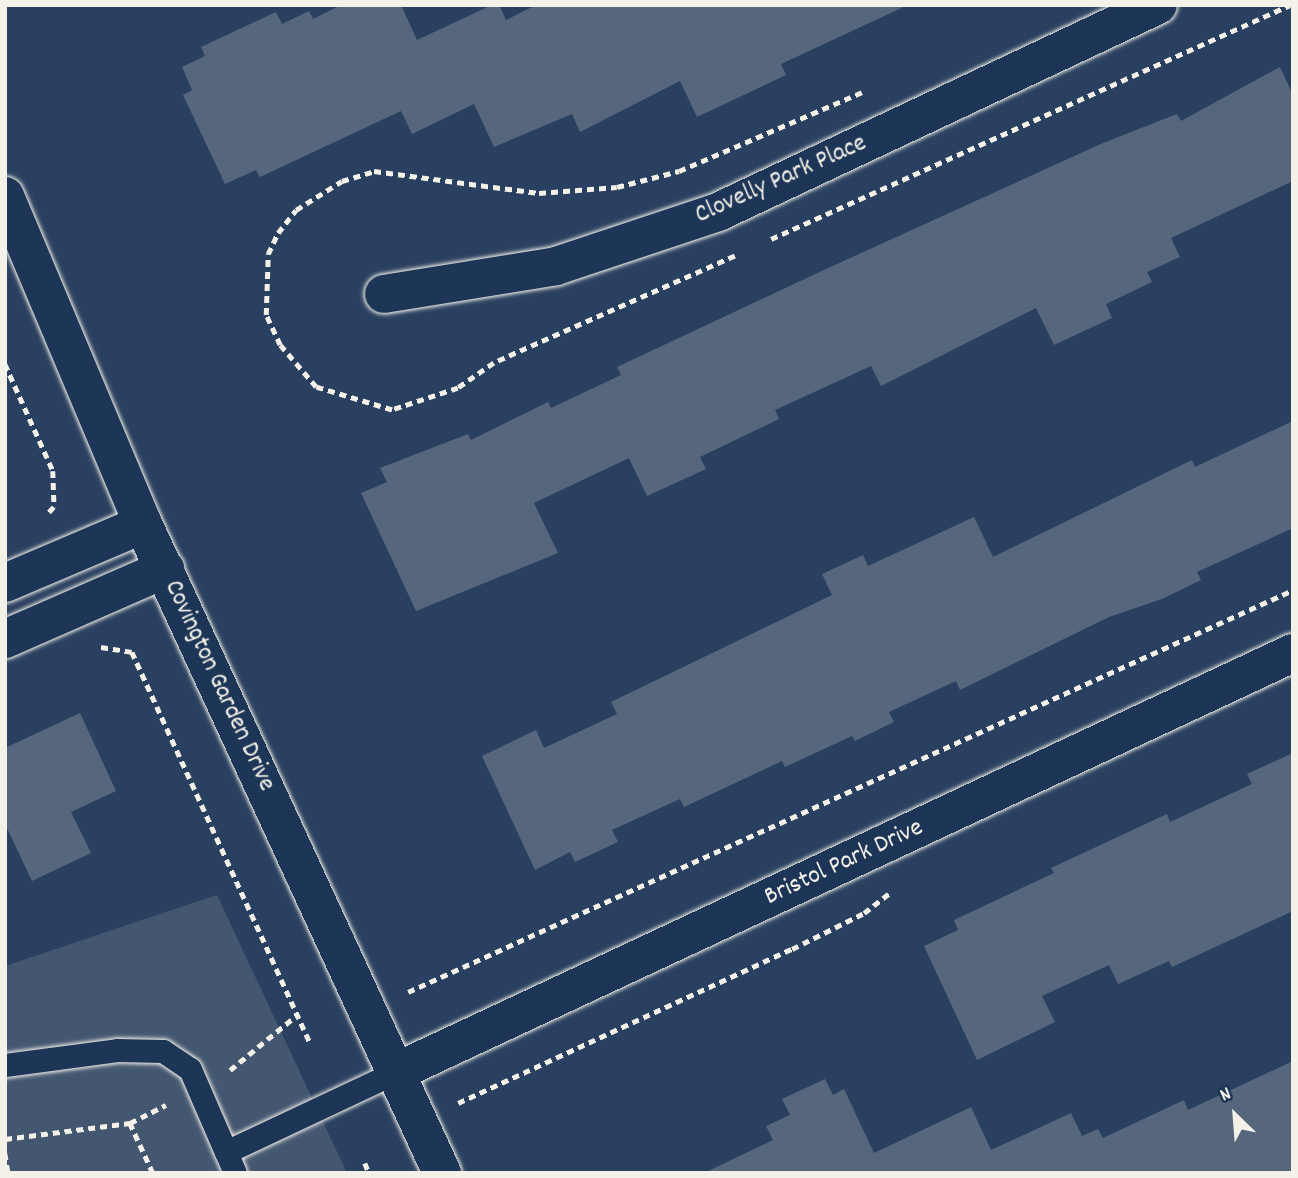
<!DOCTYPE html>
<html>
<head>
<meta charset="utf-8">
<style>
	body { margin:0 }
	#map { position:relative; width:1298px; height:1178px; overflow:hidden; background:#2a4060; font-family:Dekko,sans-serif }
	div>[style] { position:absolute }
	.green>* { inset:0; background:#445771 }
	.building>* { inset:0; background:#56677d }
	.path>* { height:4.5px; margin-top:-2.25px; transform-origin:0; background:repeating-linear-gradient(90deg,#f4f1e8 0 7px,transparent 0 12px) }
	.roads { filter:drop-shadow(0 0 2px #f4f1e8) drop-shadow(0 0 2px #f4f1e8) }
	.lane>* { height:23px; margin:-11.5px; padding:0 11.5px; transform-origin:11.5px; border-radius:11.5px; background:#1d3557 }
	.street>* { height:38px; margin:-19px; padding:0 19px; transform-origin:19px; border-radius:19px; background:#1d3557 }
	.secondary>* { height:38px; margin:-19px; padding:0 19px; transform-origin:19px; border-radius:19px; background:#1d3557 }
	span { translate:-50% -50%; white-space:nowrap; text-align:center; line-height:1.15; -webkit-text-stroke:5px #1d3557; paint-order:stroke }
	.street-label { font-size:26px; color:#f4f1e8 }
	.frame { position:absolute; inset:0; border:7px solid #f4f1e8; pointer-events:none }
	.north { position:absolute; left:1200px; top:1080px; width:70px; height:70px; -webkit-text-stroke:5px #1d3557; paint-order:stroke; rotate:335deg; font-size:19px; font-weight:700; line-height:28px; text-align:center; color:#f4f1e8 }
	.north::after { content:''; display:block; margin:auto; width:24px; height:32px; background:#f4f1e8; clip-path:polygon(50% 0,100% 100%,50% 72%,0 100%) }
</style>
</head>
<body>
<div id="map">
	<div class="green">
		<i style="clip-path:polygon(217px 895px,347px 1173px,5px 1173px,5px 966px)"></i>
	</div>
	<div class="building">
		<i style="clip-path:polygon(341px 5px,401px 5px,417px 40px,492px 5px,499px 5px,506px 20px,536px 5px,908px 5px,781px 64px,786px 75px,697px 117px,680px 81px,580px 132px,572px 114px,494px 147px,474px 104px,412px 134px,401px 111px,260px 177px,256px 170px,225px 184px,183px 95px,192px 90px,182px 67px,205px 56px,201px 47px,276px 12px,282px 24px,309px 11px,313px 19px)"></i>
		<i style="clip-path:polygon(1280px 67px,1293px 95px,1293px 181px,1171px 238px,1180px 257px,1147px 272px,1152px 282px,1106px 304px,1112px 318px,1054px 345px,1036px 308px,881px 386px,871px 366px,775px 410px,779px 419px,700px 457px,706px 469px,647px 496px,629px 458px,534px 503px,558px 553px,416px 611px,361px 493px,387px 482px,380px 468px,468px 434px,471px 440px,548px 402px,551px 408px,621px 375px,617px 367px,826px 269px,1103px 143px,1177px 114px,1181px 121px)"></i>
		<i style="clip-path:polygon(1293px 421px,1293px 528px,1197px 572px,1201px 580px,1162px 599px,1109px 617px,960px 690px,956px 681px,889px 712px,894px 722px,855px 741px,852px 736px,785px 767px,782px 761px,684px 807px,680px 799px,612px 830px,618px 842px,575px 862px,570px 852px,535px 870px,482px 756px,536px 730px,544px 748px,617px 714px,611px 702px,832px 595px,822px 574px,863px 555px,868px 566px,974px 517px,993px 557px,1192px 460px,1195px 467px)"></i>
		<i style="clip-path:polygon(80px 713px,116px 791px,71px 812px,91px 853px,32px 881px,5px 824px,5px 748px)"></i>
		<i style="clip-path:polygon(1293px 753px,1293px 911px,1172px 967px,1169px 961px,1118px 984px,1109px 965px,1042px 996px,1055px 1022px,977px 1060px,924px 946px,958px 930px,954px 920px,1054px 873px,1051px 868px,1167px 814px,1170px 822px,1252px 784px,1247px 774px)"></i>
		<i style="clip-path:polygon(1293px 1061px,1293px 1173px,704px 1173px,773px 1140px,766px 1126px,790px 1115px,782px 1099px,825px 1079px,833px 1095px,844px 1089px,874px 1153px,971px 1107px,991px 1150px,1071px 1113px,1082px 1136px,1098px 1129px,1103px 1138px,1184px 1100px,1188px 1110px)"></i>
	</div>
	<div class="path">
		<i style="left:771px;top:239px;width:569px;rotate:-24.27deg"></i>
		<i style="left:735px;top:256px;width:264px;rotate:156.1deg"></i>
		<i style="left:494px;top:363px;width:44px;rotate:145.2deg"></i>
		<i style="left:458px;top:388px;width:70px;rotate:161.6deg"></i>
		<i style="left:392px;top:410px;width:79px;rotate:-163.2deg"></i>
		<i style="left:316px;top:387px;width:55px;rotate:-130.6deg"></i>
		<i style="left:280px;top:345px;width:33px;rotate:-115deg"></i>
		<i style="left:266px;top:315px;width:61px;rotate:-88.1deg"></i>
		<i style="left:268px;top:254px;width:23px;rotate:-65deg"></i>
		<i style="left:278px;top:233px;width:29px;rotate:-52deg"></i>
		<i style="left:296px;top:210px;width:54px;rotate:-32.2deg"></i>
		<i style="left:342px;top:181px;width:34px;rotate:-17deg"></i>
		<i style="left:374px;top:171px;width:166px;rotate:7.6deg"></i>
		<i style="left:539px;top:193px;width:78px;rotate:-4.4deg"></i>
		<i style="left:617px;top:187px;width:64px;rotate:-14.5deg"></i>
		<i style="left:679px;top:171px;width:199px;rotate:-23.3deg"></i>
		<i style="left:5px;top:364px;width:117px;rotate:65.8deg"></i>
		<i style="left:53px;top:471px;width:36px;rotate:88deg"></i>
		<i style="left:54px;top:507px;width:12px;rotate:132deg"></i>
		<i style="left:101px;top:647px;width:31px;rotate:9deg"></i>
		<i style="left:132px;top:652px;width:431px;rotate:65.5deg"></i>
		<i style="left:408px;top:992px;width:972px;rotate:-24.43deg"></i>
		<i style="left:230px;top:1070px;width:87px;rotate:-39.4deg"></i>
		<i style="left:458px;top:1103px;width:368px;rotate:-24.8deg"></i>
		<i style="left:792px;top:949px;width:80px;rotate:-26.6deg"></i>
		<i style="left:864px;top:913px;width:34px;rotate:-38deg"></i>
		<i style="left:130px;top:1123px;width:55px;rotate:65.3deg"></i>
		<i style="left:5px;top:1139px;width:126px;rotate:-7.3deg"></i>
		<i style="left:130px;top:1123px;width:40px;rotate:-26.6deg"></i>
		<i style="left:5px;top:1153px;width:20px;rotate:81deg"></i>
		<i style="left:365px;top:1163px;width:11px;rotate:68deg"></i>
	</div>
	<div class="roads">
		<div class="lane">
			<i style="left:5px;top:1065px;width:113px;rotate:-7.6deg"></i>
			<i style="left:117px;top:1050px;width:46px;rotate:1.2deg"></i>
			<i style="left:163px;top:1051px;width:32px;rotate:34deg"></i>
			<i style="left:190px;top:1069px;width:90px;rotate:66.6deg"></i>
			<i style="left:235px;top:1173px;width:23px;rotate:-113deg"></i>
			<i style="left:226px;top:1152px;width:188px;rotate:-25.2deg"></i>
		</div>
		<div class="street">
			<i style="left:384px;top:294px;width:174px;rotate:-9.2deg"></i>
			<i style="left:556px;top:266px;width:171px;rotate:-18.4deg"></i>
			<i style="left:718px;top:212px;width:486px;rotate:-25.2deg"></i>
			<i style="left:5px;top:583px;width:150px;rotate:-23.1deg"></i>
			<i style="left:5px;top:639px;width:175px;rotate:-23.6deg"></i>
			<i style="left:396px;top:1072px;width:990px;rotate:-25.04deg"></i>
		</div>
		<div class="secondary">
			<i style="left:5px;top:196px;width:356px;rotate:67.2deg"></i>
			<i style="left:143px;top:524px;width:715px;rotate:65.26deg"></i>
		</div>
	</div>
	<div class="street-label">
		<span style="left:781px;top:180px;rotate:-24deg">Clovelly Park Place</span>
		<span style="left:219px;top:686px;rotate:65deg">Covington Garden Drive</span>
		<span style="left:844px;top:863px;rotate:-25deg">Bristol Park Drive</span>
	</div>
	<div class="frame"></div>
	<div class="north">N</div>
</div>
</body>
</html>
